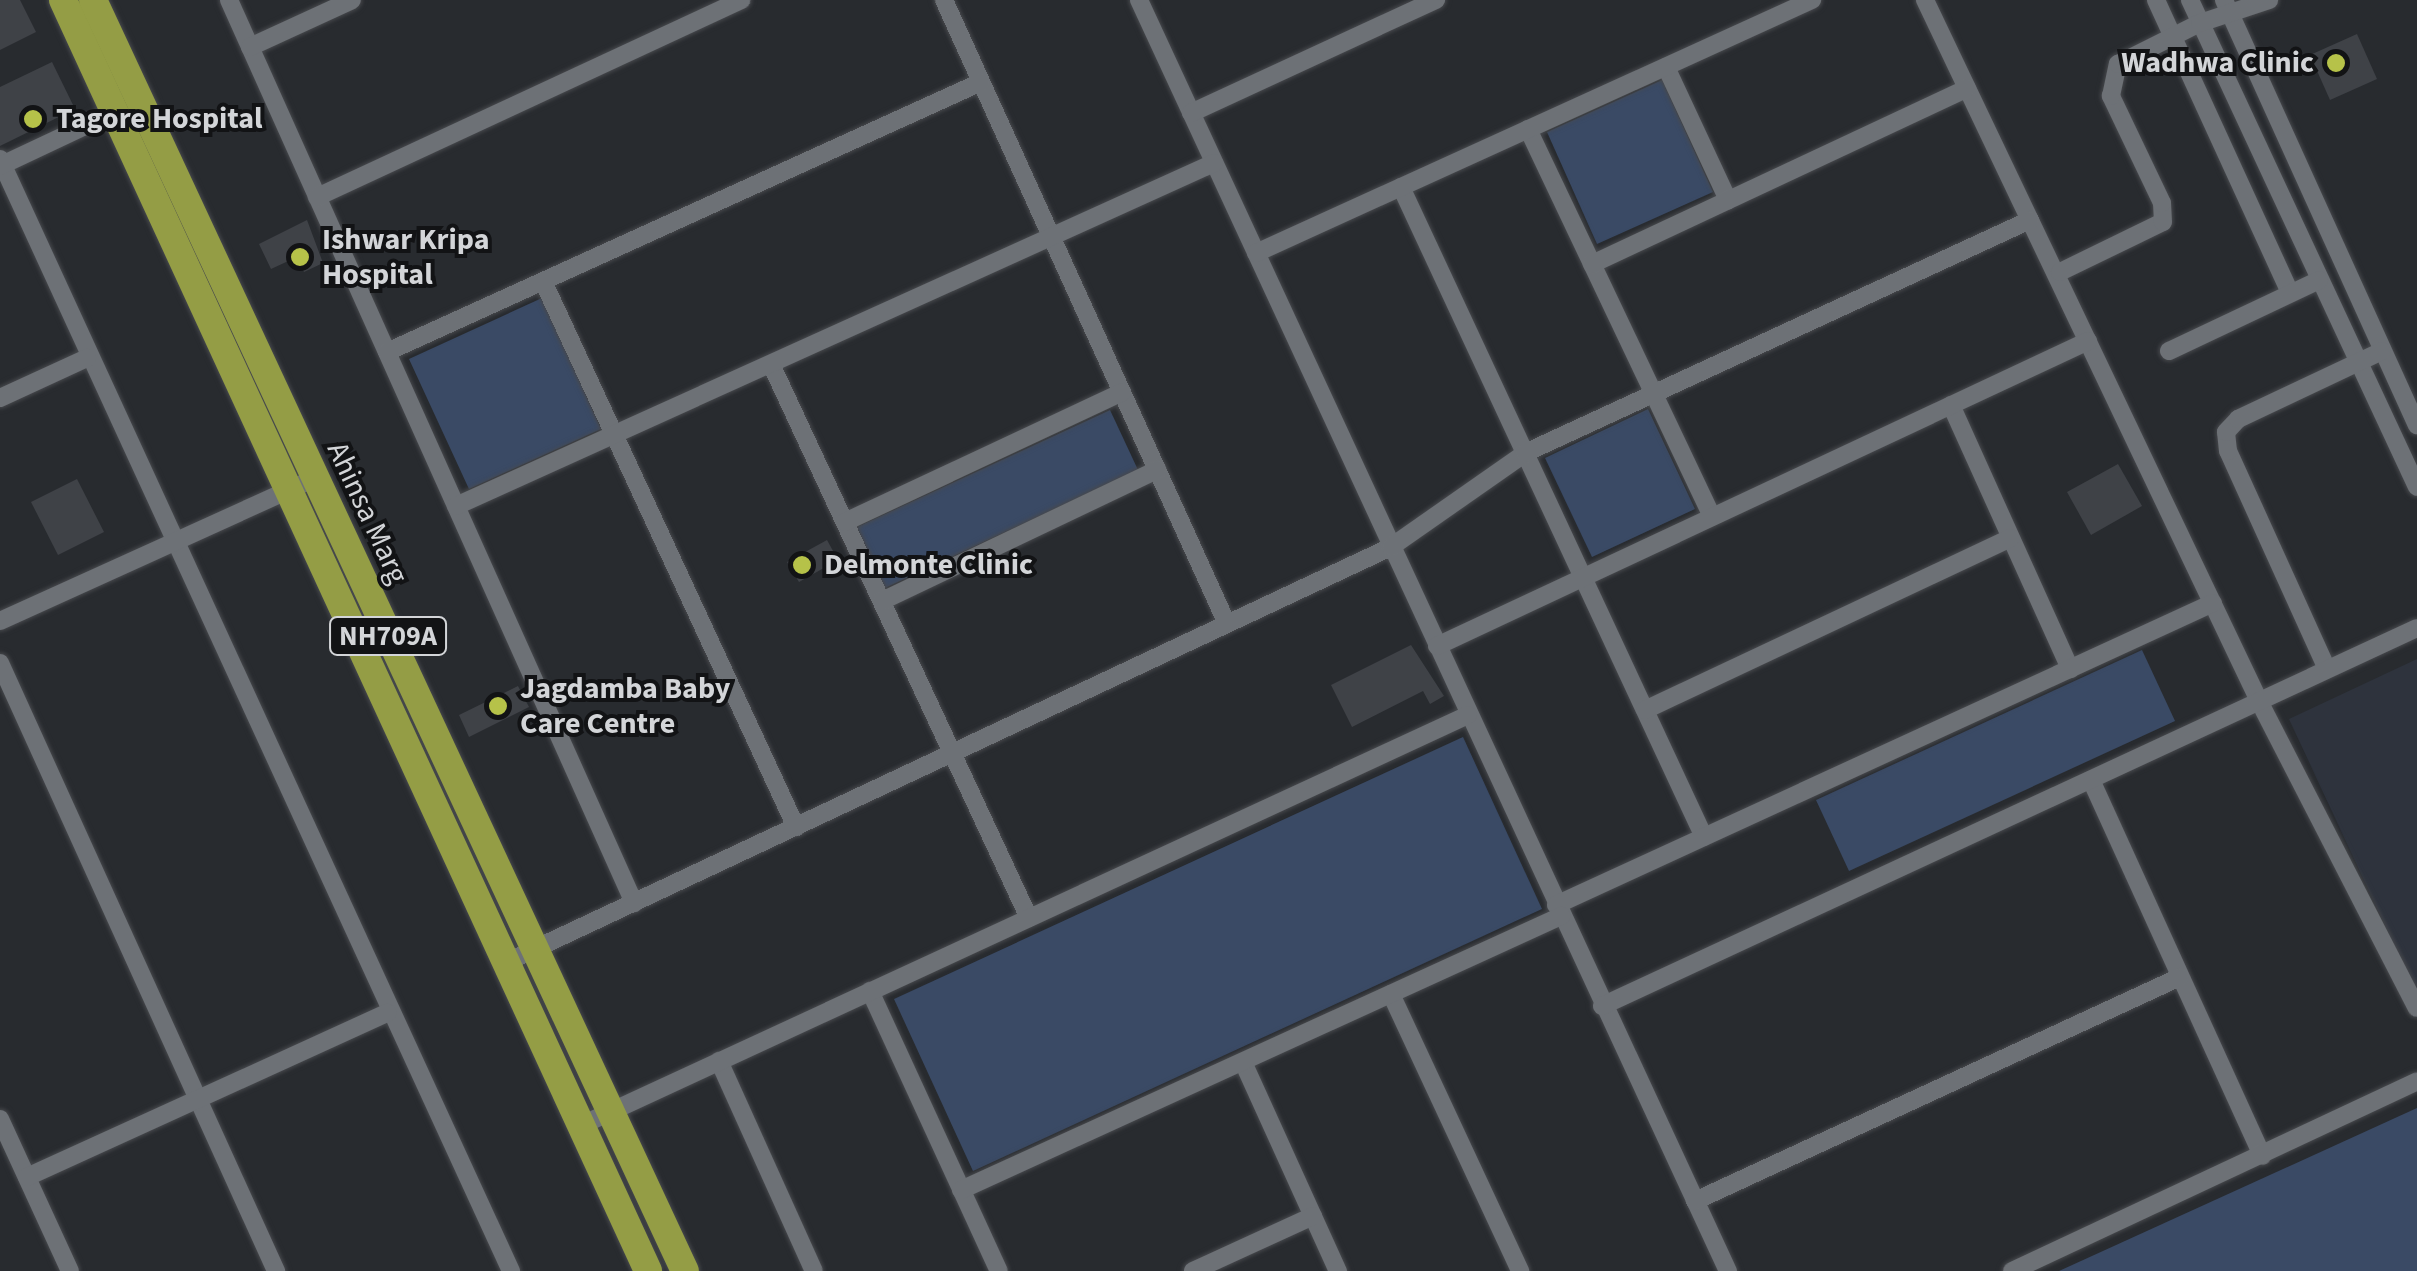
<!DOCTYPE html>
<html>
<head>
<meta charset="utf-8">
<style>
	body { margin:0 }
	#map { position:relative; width:2417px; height:1271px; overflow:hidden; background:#282b2f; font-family:"Source Sans 3",sans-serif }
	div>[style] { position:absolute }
	.built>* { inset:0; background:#2e333d }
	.green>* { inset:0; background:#3a4a65 }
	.building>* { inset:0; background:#3f4247 }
	.roads { filter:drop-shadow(0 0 2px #47494d) drop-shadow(0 0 2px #47494d) }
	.minor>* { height:18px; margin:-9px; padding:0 9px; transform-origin:9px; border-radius:9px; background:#6d7176 }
	.trunk>* { height:28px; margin:-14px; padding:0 14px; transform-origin:14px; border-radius:14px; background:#949d45 }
	.dots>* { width:28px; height:28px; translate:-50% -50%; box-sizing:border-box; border:5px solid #121315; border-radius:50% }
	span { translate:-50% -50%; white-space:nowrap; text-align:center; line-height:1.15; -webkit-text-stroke:8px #121315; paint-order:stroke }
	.shield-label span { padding:2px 8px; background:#121315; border:2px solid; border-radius:8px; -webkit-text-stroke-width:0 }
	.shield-label { font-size:28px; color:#d3d5d8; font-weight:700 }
	.poi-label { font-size:30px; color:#d3d5d8; font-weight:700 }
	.right { translate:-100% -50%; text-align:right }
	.left { translate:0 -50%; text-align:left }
	.street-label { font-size:30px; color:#d3d5d8 }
</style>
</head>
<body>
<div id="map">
	<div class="built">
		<i style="clip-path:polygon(2417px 659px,2417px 994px,2289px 719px)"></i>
	</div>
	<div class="green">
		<i style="clip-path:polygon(1662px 80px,1713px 192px,1597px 244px,1547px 132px)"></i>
		<i style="clip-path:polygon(542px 298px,601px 429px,469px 489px,409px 359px)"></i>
		<i style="clip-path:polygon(1648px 409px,1695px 509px,1592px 557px,1545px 458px)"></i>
		<i style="clip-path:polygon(1110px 410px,1138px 470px,885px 588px,857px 527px)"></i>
		<i style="clip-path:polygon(2142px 650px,2175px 721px,1849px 871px,1816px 800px)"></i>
		<i style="clip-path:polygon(1463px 737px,1542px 909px,973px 1171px,894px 999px)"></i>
		<i style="clip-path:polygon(2417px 1108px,2417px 1271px,2059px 1271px)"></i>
	</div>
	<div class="building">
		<i style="clip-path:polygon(0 0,20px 0,36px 32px,0 50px)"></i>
		<i style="clip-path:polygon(2357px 34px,2377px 79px,2330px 100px,2310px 55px)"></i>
		<i style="clip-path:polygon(52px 62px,75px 109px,0 146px,0 87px)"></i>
		<i style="clip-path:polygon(307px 220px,323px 263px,304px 272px,297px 257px,271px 269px,259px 244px)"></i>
		<i style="clip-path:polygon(2118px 464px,2142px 506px,2091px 535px,2067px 492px)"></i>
		<i style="clip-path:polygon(77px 479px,104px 532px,58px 555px,31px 502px)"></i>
		<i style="clip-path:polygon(827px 540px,838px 560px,799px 582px,787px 562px)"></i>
		<i style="clip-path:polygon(1411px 645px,1444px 696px,1430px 704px,1423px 691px,1352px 727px,1331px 685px)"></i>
		<i style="clip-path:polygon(518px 686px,529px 707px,469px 737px,459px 715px)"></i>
	</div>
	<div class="roads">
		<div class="minor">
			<i style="left:229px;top:0;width:990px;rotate:65.84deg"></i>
			<i style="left:944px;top:0;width:685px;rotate:65.6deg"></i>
			<i style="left:1139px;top:0;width:1401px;rotate:65.14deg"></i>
			<i style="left:1925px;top:0;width:777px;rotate:64.52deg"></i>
			<i style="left:2259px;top:701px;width:345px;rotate:62.8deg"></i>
			<i style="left:2156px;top:0;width:322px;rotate:65.4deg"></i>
			<i style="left:2190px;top:0;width:537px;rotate:65.01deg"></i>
			<i style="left:2224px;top:0;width:467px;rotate:65.6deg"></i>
			<i style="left:250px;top:47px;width:112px;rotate:-24.7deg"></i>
			<i style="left:1666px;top:67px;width:147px;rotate:65deg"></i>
			<i style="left:1191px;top:113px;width:270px;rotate:-24.8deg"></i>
			<i style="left:1528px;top:129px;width:429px;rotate:64.6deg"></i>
			<i style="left:0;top:159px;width:1224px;rotate:65.32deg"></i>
			<i style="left:0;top:166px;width:127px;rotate:-25.2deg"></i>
			<i style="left:1401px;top:187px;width:717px;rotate:65.01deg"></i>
			<i style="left:317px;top:197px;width:468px;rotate:-24.9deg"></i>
			<i style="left:1256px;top:253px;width:611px;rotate:-24.47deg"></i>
			<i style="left:1592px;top:264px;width:414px;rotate:-25.1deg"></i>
			<i style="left:2060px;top:272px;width:114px;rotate:-25.9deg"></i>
			<i style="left:2163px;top:222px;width:19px;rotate:-93deg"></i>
			<i style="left:2162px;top:203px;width:119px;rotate:-115.5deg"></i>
			<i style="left:2111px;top:96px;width:33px;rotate:-78deg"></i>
			<i style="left:2118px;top:64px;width:92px;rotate:-26.6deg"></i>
			<i style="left:2200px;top:23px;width:73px;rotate:-18.4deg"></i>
			<i style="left:543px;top:281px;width:602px;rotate:65.14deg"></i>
			<i style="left:2169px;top:351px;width:166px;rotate:-25.3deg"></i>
			<i style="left:387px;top:352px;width:652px;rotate:-24.44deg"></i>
			<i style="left:771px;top:364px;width:611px;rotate:65.03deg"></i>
			<i style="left:0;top:398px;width:96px;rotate:-24.7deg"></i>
			<i style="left:1951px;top:405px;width:290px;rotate:65.7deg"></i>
			<i style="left:456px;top:506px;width:832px;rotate:-24.35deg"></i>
			<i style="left:845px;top:522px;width:306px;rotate:-25.1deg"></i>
			<i style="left:882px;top:601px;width:305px;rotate:-25.5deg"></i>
			<i style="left:0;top:621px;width:346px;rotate:-24.4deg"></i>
			<i style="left:1437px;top:646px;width:719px;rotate:-25.1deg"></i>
			<i style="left:0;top:663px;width:668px;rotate:65.58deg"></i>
			<i style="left:2327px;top:669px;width:239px;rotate:-114.4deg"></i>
			<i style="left:2228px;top:451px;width:19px;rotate:-96deg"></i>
			<i style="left:2226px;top:432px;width:18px;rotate:-47deg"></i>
			<i style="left:2238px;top:419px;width:159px;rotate:-25.3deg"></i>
			<i style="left:1645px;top:710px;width:404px;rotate:-25.2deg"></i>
			<i style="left:2091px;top:780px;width:413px;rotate:65.5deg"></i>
			<i style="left:1556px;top:905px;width:723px;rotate:-24.69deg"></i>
			<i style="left:507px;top:962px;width:977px;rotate:-25.15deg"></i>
			<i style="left:1391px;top:547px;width:164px;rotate:-35deg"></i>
			<i style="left:1525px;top:453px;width:556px;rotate:-24.77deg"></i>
			<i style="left:870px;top:991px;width:308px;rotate:65.3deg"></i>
			<i style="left:1391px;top:994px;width:306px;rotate:65deg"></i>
			<i style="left:1602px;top:1006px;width:898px;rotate:-24.88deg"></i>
			<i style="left:719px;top:1061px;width:230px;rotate:65.7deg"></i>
			<i style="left:1243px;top:1062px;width:230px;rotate:65.6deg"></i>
			<i style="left:0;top:1119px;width:167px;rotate:65.3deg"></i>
			<i style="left:582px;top:1125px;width:976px;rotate:-24.83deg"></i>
			<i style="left:27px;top:1177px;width:396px;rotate:-24.5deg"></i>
			<i style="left:961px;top:1190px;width:660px;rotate:-24.54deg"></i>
			<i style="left:1695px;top:1201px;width:534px;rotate:-24.79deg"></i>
			<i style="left:1193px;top:1271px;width:132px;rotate:-24.6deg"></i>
			<i style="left:2012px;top:1271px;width:447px;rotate:-25.1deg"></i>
		</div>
		<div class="trunk">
			<i style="left:63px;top:0;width:1399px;rotate:65.28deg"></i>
			<i style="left:93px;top:0;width:1402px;rotate:65.03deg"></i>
		</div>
	</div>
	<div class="dots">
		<i style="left:2336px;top:63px;background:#b6c249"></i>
		<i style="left:33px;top:119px;background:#b6c249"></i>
		<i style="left:300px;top:257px;background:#b6c249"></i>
		<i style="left:802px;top:565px;background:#b6c249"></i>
		<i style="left:498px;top:706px;background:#b6c249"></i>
	</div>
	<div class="shield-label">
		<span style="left:388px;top:636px">NH709A</span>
	</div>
	<div class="poi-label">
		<span class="right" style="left:2314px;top:63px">Wadhwa Clinic</span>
		<span class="left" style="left:56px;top:119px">Tagore Hospital</span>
		<span class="left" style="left:322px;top:257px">Ishwar Kripa<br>Hospital</span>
		<span class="left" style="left:824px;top:565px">Delmonte Clinic</span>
		<span class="left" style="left:520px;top:706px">Jagdamba Baby<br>Care Centre</span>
	</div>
	<div class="street-label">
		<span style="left:367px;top:513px;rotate:65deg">Ahinsa Marg</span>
	</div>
</div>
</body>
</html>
